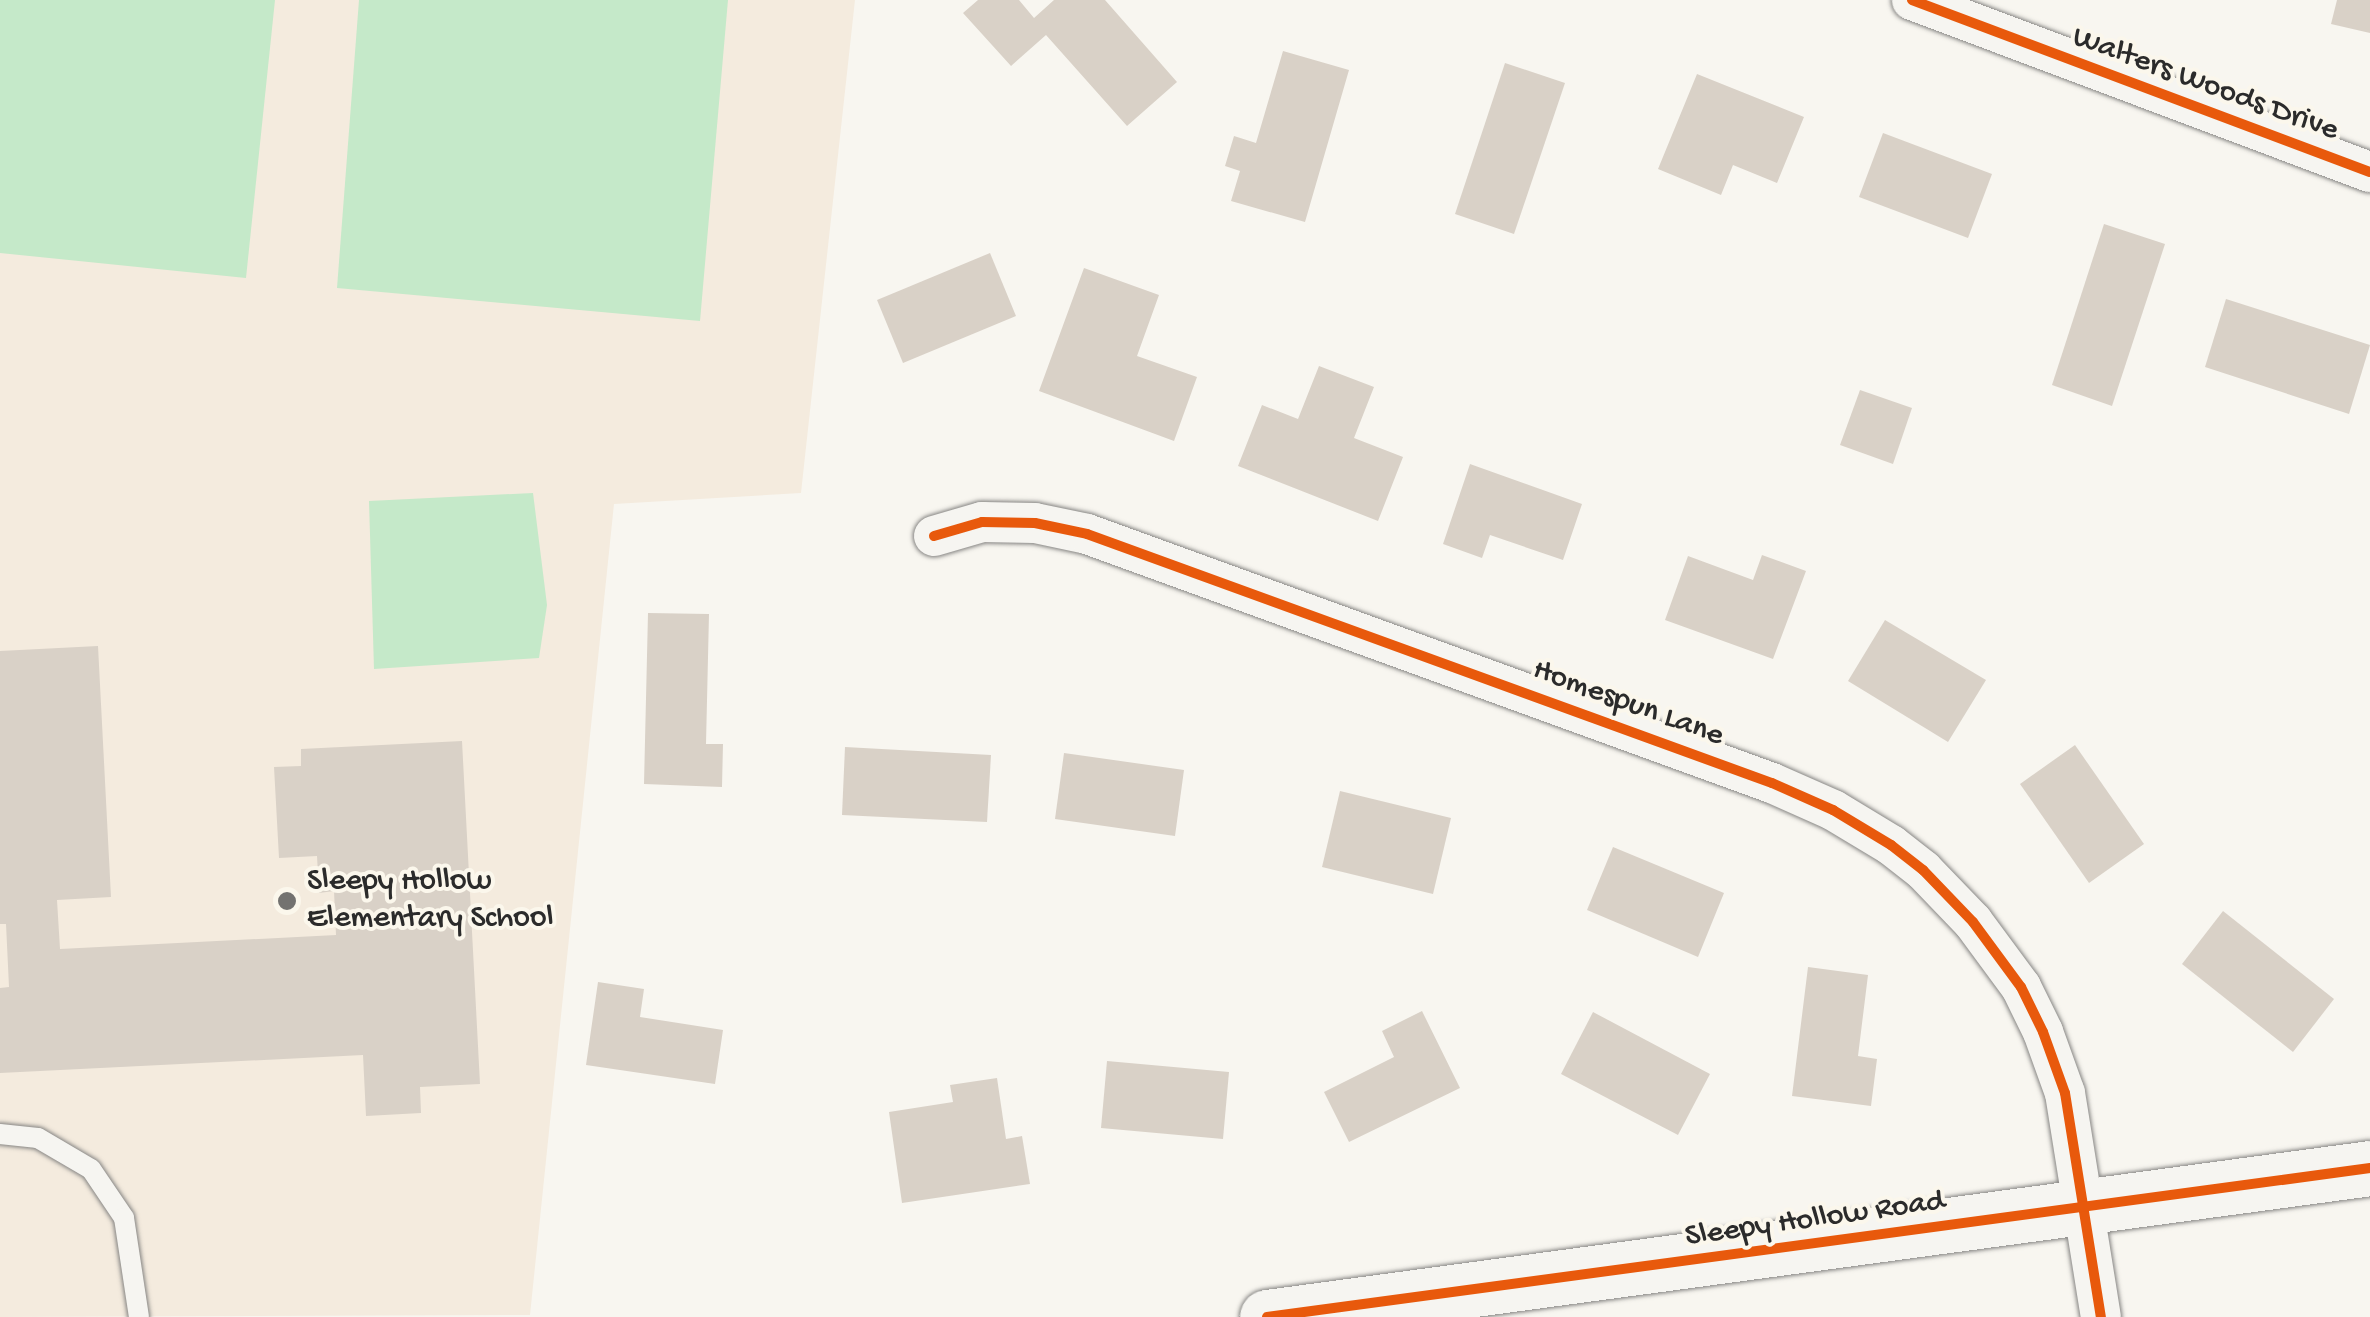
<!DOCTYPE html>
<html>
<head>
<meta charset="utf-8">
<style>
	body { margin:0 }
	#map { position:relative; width:2370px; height:1317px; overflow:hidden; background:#f8f6f0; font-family:"Gochi Hand",sans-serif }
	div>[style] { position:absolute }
	.built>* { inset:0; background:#f4ebde }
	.green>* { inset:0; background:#c5e9c9 }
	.building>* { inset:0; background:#d9d1c7 }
	.roads { filter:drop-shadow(0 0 2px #878684) drop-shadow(0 0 2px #878684) }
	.lane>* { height:20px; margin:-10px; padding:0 10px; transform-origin:10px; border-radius:10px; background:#f6f5f1 }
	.street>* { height:40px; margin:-20px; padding:0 20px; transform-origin:20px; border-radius:20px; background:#f6f5f1 }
	.secondary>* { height:55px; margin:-27.5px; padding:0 27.5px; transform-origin:27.5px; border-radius:27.5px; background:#f6f5f1 }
	.cycleway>* { height:10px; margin:-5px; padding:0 5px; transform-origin:5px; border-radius:5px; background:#e8590c }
	.dots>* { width:28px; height:28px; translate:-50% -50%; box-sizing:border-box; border:5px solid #fbf7ec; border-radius:50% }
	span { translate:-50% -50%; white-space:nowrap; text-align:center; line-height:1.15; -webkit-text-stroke:8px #fbf7ec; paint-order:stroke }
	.street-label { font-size:32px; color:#2b2b2b }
	.poi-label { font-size:32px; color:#2b2b2b }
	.left { translate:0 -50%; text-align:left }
</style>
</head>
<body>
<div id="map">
	<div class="built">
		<i style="clip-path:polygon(0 0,855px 0,801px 493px,614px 504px,530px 1315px,0 1317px)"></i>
	</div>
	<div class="green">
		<i style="clip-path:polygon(0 0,275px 0,246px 278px,0 253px)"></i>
		<i style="clip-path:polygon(359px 0,728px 0,700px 321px,337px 288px)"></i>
		<i style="clip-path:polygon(533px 493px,547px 605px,539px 658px,374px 669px,369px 501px)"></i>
	</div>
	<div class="building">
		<i style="clip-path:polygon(978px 0,1019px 0,1034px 18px,1054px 0,1105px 0,1177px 82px,1127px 126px,1046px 35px,1011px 66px,963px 13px)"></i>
		<i style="clip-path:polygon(2337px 0,2370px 0,2370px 33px,2331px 24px)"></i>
		<i style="clip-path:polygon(1283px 51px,1349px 70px,1305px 222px,1231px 201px,1240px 171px,1225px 166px,1234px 136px,1256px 143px)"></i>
		<i style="clip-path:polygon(1505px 63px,1565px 83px,1514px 234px,1455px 214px)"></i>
		<i style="clip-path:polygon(1697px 74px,1804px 117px,1777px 183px,1733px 165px,1721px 195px,1658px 169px)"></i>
		<i style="clip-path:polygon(1883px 133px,1992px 174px,1968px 238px,1859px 197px)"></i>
		<i style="clip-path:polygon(2104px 224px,2165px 244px,2112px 406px,2052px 385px)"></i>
		<i style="clip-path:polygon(990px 253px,1016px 316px,903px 363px,877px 300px)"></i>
		<i style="clip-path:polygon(1084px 268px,1159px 295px,1137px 356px,1197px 377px,1174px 441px,1039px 391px)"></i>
		<i style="clip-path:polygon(2226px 299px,2370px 345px,2349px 414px,2205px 367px)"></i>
		<i style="clip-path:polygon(1319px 366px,1374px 387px,1354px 438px,1403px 457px,1378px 521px,1238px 466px,1262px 405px,1298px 419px)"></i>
		<i style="clip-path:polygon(1860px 390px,1912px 408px,1893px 464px,1840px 445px)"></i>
		<i style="clip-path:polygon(1470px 464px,1582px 504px,1563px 560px,1490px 535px,1482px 558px,1443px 544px)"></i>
		<i style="clip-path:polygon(1762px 555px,1806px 571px,1773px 659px,1665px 620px,1688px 556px,1753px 580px)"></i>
		<i style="clip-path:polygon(648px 613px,709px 614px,706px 744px,723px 744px,722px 787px,644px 784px)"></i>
		<i style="clip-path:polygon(1885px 620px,1986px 680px,1948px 742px,1848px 681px)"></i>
		<i style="clip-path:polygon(98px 646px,111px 897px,57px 900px,60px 949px,336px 935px,334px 891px,319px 893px,317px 856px,279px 858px,274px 767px,301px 766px,301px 749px,462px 741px,480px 1084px,420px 1087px,421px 1113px,366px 1116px,363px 1055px,0 1073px,0 988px,9px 987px,6px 924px,0 924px,0 651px)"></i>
		<i style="clip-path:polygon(2075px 745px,2144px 844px,2089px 883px,2020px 784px)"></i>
		<i style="clip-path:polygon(845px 747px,991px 755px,987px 822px,842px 815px)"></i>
		<i style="clip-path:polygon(1064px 753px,1184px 770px,1175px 836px,1055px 819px)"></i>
		<i style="clip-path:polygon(1340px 791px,1451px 818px,1433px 894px,1322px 867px)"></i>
		<i style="clip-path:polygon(1613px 847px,1724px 893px,1698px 957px,1587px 910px)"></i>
		<i style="clip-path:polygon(2223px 911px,2334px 999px,2293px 1052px,2182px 964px)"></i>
		<i style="clip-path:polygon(1808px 967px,1868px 975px,1858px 1056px,1877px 1059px,1871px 1106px,1792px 1096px)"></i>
		<i style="clip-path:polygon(598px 982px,644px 989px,640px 1017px,723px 1030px,715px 1084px,586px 1065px)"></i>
		<i style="clip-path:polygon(1422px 1011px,1460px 1088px,1349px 1142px,1324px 1092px,1394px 1057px,1382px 1031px)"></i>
		<i style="clip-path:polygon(1593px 1012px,1710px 1074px,1678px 1135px,1561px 1074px)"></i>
		<i style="clip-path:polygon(1107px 1061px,1229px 1072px,1223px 1139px,1101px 1128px)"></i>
		<i style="clip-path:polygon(997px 1078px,1006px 1139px,1022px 1136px,1030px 1184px,902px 1203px,889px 1112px,953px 1102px,950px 1085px)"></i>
	</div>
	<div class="roads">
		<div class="lane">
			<i style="left:0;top:1134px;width:38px;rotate:6deg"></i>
			<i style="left:38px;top:1138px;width:61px;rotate:30.3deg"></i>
			<i style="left:91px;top:1169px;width:59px;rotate:56deg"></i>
			<i style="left:124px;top:1218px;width:100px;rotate:81.4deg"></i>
		</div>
		<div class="street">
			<i style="left:1912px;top:0;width:489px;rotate:20.6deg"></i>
			<i style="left:934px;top:536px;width:50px;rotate:-16.3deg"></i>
			<i style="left:982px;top:522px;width:53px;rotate:1.1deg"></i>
			<i style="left:1035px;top:523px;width:53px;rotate:11.9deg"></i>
			<i style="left:1087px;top:534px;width:729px;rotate:19.98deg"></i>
			<i style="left:1772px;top:783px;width:67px;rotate:23.9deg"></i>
			<i style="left:1833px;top:810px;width:68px;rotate:31.1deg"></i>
			<i style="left:1891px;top:845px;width:41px;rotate:38deg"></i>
			<i style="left:1923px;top:870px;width:72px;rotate:46.1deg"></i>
			<i style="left:1973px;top:922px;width:81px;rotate:53.6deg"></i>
			<i style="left:2021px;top:987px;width:50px;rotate:63.9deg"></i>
			<i style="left:2043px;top:1032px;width:65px;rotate:70.2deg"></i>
			<i style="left:2065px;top:1093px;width:227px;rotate:80.9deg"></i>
		</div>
		<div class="secondary">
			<i style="left:1267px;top:1317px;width:1113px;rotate:-7.69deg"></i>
		</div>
	</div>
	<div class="cycleway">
		<i style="left:1912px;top:0;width:489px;rotate:20.6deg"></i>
		<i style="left:934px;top:536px;width:50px;rotate:-16.3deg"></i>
		<i style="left:982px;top:522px;width:53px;rotate:1.1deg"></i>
		<i style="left:1035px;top:523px;width:53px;rotate:11.9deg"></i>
		<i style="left:1087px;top:534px;width:729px;rotate:19.98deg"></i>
		<i style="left:1772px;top:783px;width:67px;rotate:23.9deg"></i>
		<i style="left:1833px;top:810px;width:68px;rotate:31.1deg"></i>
		<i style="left:1891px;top:845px;width:41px;rotate:38deg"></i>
		<i style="left:1923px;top:870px;width:72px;rotate:46.1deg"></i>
		<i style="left:1973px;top:922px;width:81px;rotate:53.6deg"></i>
		<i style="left:2021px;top:987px;width:50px;rotate:63.9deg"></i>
		<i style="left:2043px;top:1032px;width:65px;rotate:70.2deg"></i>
		<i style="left:2065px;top:1093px;width:227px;rotate:80.9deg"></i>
		<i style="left:1267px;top:1317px;width:1113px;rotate:-7.69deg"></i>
	</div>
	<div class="dots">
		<i style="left:287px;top:901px;background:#737270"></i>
	</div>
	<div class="street-label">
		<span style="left:2205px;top:85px;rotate:20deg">Walters Woods Drive</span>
		<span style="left:1628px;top:704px;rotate:20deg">Homespun Lane</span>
		<span style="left:1815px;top:1220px;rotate:-8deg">Sleepy Hollow Road</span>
	</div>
	<div class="poi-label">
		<span class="left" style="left:307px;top:901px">Sleepy Hollow<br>Elementary School</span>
	</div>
</div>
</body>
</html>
